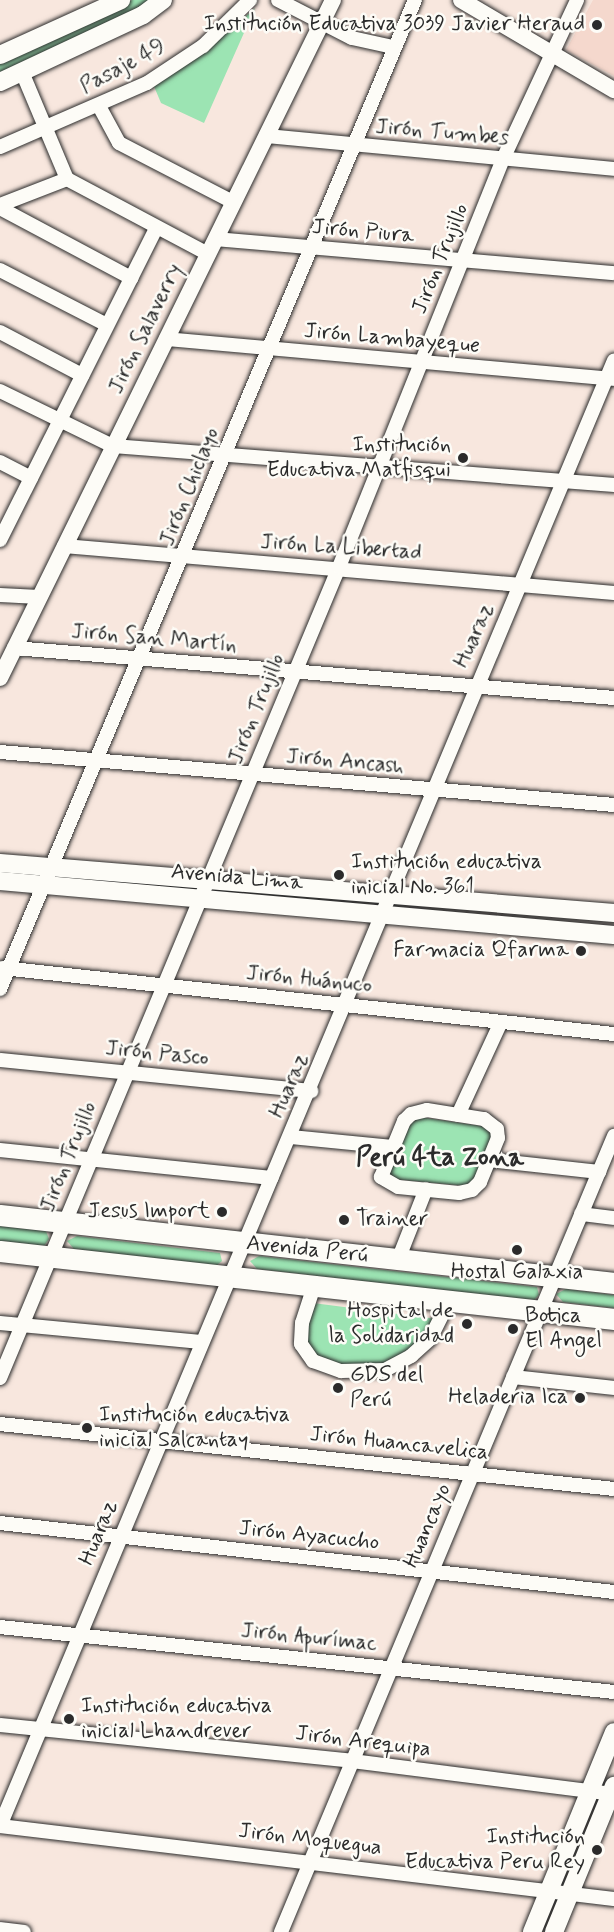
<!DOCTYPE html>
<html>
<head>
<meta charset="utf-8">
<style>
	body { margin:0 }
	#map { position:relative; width:614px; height:1932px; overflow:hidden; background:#f8e7de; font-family:Mynerve,sans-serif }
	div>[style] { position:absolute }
	.built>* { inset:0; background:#f5d8cd }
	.green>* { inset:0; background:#9ce4b3 }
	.roads { filter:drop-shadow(0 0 2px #2b2b2b) drop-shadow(0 0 2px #2b2b2b) }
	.minor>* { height:14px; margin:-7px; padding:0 7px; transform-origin:7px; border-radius:7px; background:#fdfcf7 }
	.tertiary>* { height:16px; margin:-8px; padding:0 8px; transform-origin:8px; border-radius:8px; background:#fdfcf7 }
	.secondary>* { height:18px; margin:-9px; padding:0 9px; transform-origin:9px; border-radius:9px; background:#fdfcf7 }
	.primary>* { height:21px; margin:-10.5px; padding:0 10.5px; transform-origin:10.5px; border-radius:10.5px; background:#fdfcf7 }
	.dots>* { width:16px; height:16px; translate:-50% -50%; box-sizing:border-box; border:3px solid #fdfcf7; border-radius:50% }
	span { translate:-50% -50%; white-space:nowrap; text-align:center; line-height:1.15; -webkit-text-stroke:5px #fdfcf7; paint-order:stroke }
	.poi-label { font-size:22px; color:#2b2b2b }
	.right { translate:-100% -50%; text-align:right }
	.left { translate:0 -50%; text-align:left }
	.street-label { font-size:22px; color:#2b2b2b }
	.quarter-label { font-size:26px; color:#2b2b2b; font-weight:700 }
</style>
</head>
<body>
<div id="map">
	<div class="built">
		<i style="clip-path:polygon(593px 0,614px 0,614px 76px,566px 50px)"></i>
	</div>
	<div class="green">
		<i style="clip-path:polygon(132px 0,154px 0,0 76px,0 62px)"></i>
		<i style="clip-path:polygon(255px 8px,204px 123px,161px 103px,153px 84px,208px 49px)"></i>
		<i style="clip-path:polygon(419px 1117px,488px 1127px,493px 1133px,473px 1181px,467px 1186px,392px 1179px,387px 1175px,411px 1123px)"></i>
		<i style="clip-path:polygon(0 1226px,46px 1231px,49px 1239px,44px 1246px,0 1241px)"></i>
		<i style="clip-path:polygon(77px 1236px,220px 1253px,222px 1261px,216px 1266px,74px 1249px,67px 1241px)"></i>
		<i style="clip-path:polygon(259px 1256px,537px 1287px,539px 1295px,533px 1301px,257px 1269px,250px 1261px)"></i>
		<i style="clip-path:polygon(566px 1289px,614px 1295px,614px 1308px,563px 1302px,556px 1294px)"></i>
		<i style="clip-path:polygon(313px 1303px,437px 1319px,427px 1337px,406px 1356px,356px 1372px,314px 1358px,306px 1345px,304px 1326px)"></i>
	</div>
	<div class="roads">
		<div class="minor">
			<i style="left:278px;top:0;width:83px;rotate:27.2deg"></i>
			<i style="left:352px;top:38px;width:42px;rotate:12.4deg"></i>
			<i style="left:22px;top:72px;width:116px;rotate:67.2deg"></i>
			<i style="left:67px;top:179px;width:160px;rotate:28deg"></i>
			<i style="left:99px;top:106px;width:42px;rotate:61.6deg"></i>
			<i style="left:119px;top:143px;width:128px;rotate:27.4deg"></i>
			<i style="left:266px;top:136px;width:350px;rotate:5.4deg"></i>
			<i style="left:0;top:147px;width:160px;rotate:-23.5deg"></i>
			<i style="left:147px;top:83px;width:67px;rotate:-33.5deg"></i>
			<i style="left:203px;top:46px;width:66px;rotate:-44.4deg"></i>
			<i style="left:0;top:205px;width:72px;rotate:-21.2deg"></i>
			<i style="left:0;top:208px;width:149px;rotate:28.1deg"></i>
			<i style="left:216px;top:239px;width:399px;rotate:4.9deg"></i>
			<i style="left:0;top:270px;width:120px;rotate:27.2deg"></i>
			<i style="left:0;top:332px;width:93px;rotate:27.7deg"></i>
			<i style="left:166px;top:339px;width:450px;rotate:5.1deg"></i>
			<i style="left:0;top:391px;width:126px;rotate:26deg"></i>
			<i style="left:113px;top:446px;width:503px;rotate:4.45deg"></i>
			<i style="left:0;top:462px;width:35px;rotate:27deg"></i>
			<i style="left:0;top:540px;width:348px;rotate:-63.4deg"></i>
			<i style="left:64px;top:546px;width:552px;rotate:4.88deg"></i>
			<i style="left:0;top:595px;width:39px;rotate:3deg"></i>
			<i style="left:14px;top:648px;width:602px;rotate:4.76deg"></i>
			<i style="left:0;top:752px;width:616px;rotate:4.93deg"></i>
			<i style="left:2px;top:968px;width:616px;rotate:6.16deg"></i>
			<i style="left:0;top:989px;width:1073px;rotate:-67.24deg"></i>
			<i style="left:0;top:1060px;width:313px;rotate:5.7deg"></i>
			<i style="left:427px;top:1110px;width:58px;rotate:9deg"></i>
			<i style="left:484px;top:1119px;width:16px;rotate:38deg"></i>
			<i style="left:497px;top:1129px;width:9px;rotate:84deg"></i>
			<i style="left:498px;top:1138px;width:48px;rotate:112.2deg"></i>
			<i style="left:480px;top:1182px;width:11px;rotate:135deg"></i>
			<i style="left:472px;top:1190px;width:13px;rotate:167deg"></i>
			<i style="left:459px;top:1193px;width:61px;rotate:-174.4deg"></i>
			<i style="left:398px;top:1187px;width:20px;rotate:-150deg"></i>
			<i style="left:381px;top:1177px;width:61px;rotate:-67.7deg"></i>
			<i style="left:404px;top:1121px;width:10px;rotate:-45deg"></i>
			<i style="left:411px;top:1114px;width:16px;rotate:-14deg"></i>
			<i style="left:458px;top:1115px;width:102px;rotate:-65.2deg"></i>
			<i style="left:291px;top:1137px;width:102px;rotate:5.6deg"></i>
			<i style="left:0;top:1150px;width:273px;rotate:5.9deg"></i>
			<i style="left:489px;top:1160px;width:111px;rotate:6.2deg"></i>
			<i style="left:581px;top:1214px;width:33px;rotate:7deg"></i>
			<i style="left:398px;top:1260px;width:76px;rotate:-68.5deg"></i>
			<i style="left:315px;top:1283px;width:42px;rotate:108deg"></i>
			<i style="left:302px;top:1323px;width:21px;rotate:93deg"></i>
			<i style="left:301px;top:1344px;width:21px;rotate:55deg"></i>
			<i style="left:313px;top:1361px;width:30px;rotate:20deg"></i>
			<i style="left:341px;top:1371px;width:44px;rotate:-1.3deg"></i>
			<i style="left:385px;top:1370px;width:30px;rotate:-28deg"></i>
			<i style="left:411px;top:1356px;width:25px;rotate:-42deg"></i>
			<i style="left:430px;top:1339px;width:45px;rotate:-63.4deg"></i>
			<i style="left:0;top:1323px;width:202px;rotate:5.4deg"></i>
			<i style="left:513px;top:1377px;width:102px;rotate:6.2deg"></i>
			<i style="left:0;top:1378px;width:879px;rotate:-67.31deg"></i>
			<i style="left:339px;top:567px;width:440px;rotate:-68.1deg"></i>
			<i style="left:503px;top:159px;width:175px;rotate:-65deg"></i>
			<i style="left:0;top:1424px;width:617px;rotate:6.04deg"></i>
			<i style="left:0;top:1523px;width:618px;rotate:6.41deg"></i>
			<i style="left:0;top:1627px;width:617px;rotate:6.04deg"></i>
			<i style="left:0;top:1725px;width:354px;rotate:5.8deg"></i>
			<i style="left:352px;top:1761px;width:264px;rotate:7.2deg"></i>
			<i style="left:0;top:1826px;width:1589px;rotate:-67.27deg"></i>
			<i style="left:0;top:1826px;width:618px;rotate:6.78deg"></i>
			<i style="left:0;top:1929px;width:24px;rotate:7deg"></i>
			<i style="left:281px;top:1932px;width:863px;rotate:-67.3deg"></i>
		</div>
		<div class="tertiary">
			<i style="left:461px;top:0;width:178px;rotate:30.5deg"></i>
			<i style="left:0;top:678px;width:755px;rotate:-63.84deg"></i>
		</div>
		<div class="secondary">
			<i style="left:0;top:55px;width:133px;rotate:-24.4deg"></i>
			<i style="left:0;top:82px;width:158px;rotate:-25.1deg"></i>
			<i style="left:143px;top:15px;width:25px;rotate:-37deg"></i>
			<i style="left:0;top:863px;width:616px;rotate:4.66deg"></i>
			<i style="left:0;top:881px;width:616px;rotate:5.03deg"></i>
			<i style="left:532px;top:1932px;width:216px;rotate:-67.7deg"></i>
			<i style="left:554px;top:1932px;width:158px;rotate:-67.7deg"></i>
		</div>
		<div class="primary">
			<i style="left:0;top:1215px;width:618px;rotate:6.32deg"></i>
			<i style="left:0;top:1251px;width:618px;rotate:6.32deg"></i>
		</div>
	</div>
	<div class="dots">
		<i style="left:597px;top:25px;background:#2b2b2b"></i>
		<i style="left:463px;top:458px;background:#2b2b2b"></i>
		<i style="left:339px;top:875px;background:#2b2b2b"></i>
		<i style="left:581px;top:951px;background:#2b2b2b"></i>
		<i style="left:222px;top:1212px;background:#2b2b2b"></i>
		<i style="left:344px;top:1220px;background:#2b2b2b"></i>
		<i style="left:517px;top:1250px;background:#2b2b2b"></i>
		<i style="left:467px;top:1324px;background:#2b2b2b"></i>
		<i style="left:513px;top:1329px;background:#2b2b2b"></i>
		<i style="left:338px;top:1388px;background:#2b2b2b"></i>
		<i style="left:580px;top:1398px;background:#2b2b2b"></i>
		<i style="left:87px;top:1428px;background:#2b2b2b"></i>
		<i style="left:69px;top:1719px;background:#2b2b2b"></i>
		<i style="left:597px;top:1850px;background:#2b2b2b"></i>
	</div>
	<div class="poi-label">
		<span class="right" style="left:585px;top:25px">Institución Educativa 3039 Javier Heraud</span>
		<span class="right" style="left:451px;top:458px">Institución<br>Educativa Matfisqui</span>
		<span class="left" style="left:351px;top:875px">Institución educativa<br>inicial No. 361</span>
		<span class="right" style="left:569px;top:951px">Farmacia Qfarma</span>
		<span class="right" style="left:210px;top:1212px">Jesus Import</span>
		<span class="left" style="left:356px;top:1220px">Trainer</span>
		<span style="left:517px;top:1273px">Hostal Galaxia</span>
		<span class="right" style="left:454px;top:1324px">Hospital de<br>la Solidaridad</span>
		<span class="left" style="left:525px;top:1329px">Botica<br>El Angel</span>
		<span class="left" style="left:350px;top:1388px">GDS del<br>Perú</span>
		<span class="right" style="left:568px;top:1398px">Heladeria Ica</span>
		<span class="left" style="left:99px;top:1428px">Institución educativa<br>inicial Salcantay</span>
		<span class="left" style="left:81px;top:1719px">Institución educativa<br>inicial Lhandrever</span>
		<span class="right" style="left:585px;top:1850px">Institución<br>Educativa Peru Rey</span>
	</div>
	<div class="street-label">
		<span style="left:123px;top:67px;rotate:-28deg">Pasaje 49</span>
		<span style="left:442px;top:133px;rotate:5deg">Jirón Tumbes</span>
		<span style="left:363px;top:232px;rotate:5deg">Jirón Piura</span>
		<span style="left:441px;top:259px;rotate:-68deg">Jirón Trujillo</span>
		<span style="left:146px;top:329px;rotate:-64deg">Jirón Salaverry</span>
		<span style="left:392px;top:339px;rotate:5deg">Jirón Lambayeque</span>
		<span style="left:190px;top:487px;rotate:-68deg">Jirón Chiclayo</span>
		<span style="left:341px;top:548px;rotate:4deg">Jirón La Libertad</span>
		<span style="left:475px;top:636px;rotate:-66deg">Huaraz</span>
		<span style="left:154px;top:639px;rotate:5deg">Jirón San Martín</span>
		<span style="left:257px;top:709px;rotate:-68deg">Jirón Trujillo</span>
		<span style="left:345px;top:762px;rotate:5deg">Jirón Ancash</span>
		<span style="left:237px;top:878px;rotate:5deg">Avenida Lima</span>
		<span style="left:309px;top:980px;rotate:6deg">Jirón Huánuco</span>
		<span style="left:157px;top:1054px;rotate:6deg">Jirón Pasco</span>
		<span style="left:290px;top:1086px;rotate:-67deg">Huaraz</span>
		<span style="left:69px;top:1157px;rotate:-68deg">Jirón Trujillo</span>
		<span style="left:307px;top:1250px;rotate:6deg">Avenida Perú</span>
		<span style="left:399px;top:1444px;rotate:6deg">Jirón Huancavelica</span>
		<span style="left:428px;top:1526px;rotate:-67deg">Huancayo</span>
		<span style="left:99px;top:1533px;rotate:-68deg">Huaraz</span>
		<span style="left:309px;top:1536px;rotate:6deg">Jirón Ayacucho</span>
		<span style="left:309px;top:1638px;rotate:6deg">Jirón Apurímac</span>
		<span style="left:363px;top:1742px;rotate:7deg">Jirón Arequipa</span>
		<span style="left:310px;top:1840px;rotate:7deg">Jirón Moquegua</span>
	</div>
	<div class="quarter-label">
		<span style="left:440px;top:1159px">Perú 4ta Zona</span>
	</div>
</div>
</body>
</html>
